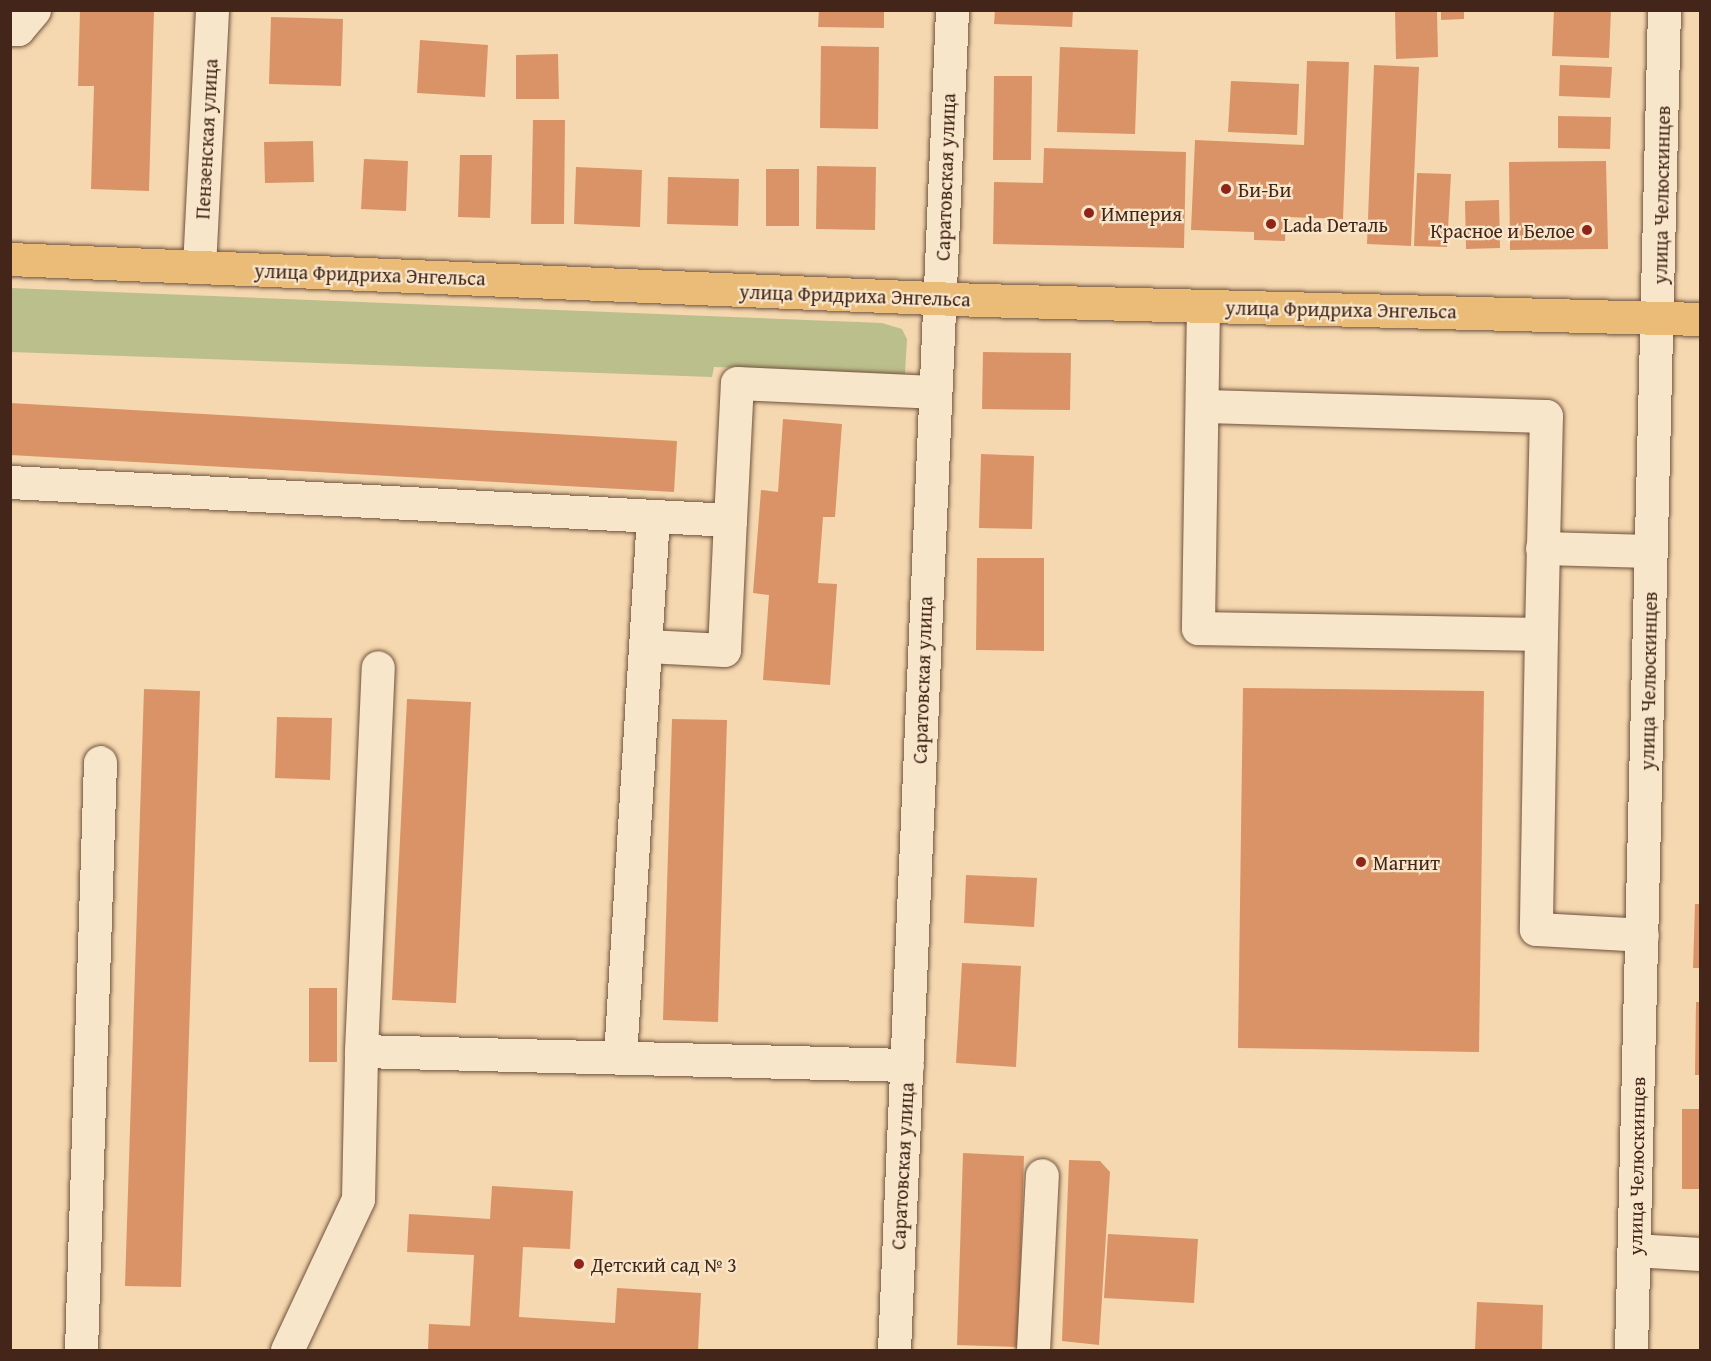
<!DOCTYPE html>
<html>
<head>
<meta charset="utf-8">
<style>
	body { margin:0 }
	#map { position:relative; width:1711px; height:1361px; overflow:hidden; background:#f5d8af; font-family:"Gentium Book Plus",serif }
	div>[style] { position:absolute }
	.green>* { inset:0; background:#bbbf8b }
	.building>* { inset:0; background:#da9366 }
	.roads { filter:drop-shadow(0 0 2px #70523e) drop-shadow(0 0 2px #70523e) }
	.minor>* { height:33px; margin:-16.5px; padding:0 16.5px; transform-origin:16.5px; border-radius:16.5px; background:#f8e6cb }
	.major>* { height:33px; margin:-16.5px; padding:0 16.5px; transform-origin:16.5px; border-radius:16.5px; background:#eabc78 }
	.dots>* { width:16px; height:16px; translate:-50% -50%; box-sizing:border-box; border:3px solid #f8e6cb; border-radius:50% }
	span { translate:-50% -50%; white-space:nowrap; text-align:center; line-height:1.15; -webkit-text-stroke:4.5px #f8e6cb; paint-order:stroke }
	.street-label { font-size:20px; color:#432619 }
	.poi-label { font-size:20px; color:#432619 }
	.left { translate:0 -50%; text-align:left }
	.right { translate:-100% -50%; text-align:right }
	.frame { position:absolute; inset:0; border:12px solid #432619; pointer-events:none }
</style>
</head>
<body>
<div id="map">
	<div class="green">
		<i style="clip-path:polygon(11px 288px,882px 323px,902px 329px,907px 339px,905px 374px,714px 367px,712px 377px,11px 352px)"></i>
	</div>
	<div class="building">
		<i style="clip-path:polygon(80px 10px,154px 10px,149px 191px,91px 189px,94px 86px,78px 86px)"></i>
		<i style="clip-path:polygon(819px 10px,884px 10px,884px 28px,818px 27px)"></i>
		<i style="clip-path:polygon(995px 10px,1073px 10px,1072px 27px,994px 24px)"></i>
		<i style="clip-path:polygon(1395px 10px,1437px 10px,1438px 57px,1396px 59px)"></i>
		<i style="clip-path:polygon(1441px 10px,1464px 10px,1464px 19px,1441px 20px)"></i>
		<i style="clip-path:polygon(1554px 10px,1611px 10px,1609px 58px,1552px 56px)"></i>
		<i style="clip-path:polygon(271px 17px,343px 19px,341px 86px,269px 84px)"></i>
		<i style="clip-path:polygon(420px 40px,488px 45px,485px 97px,417px 93px)"></i>
		<i style="clip-path:polygon(821px 46px,879px 47px,878px 129px,820px 128px)"></i>
		<i style="clip-path:polygon(1060px 47px,1138px 50px,1135px 134px,1057px 132px)"></i>
		<i style="clip-path:polygon(558px 54px,559px 99px,516px 99px,516px 55px)"></i>
		<i style="clip-path:polygon(1307px 61px,1349px 62px,1343px 219px,1286px 217px,1285px 241px,1254px 240px,1254px 232px,1191px 230px,1195px 140px,1304px 145px)"></i>
		<i style="clip-path:polygon(1374px 65px,1419px 67px,1411px 246px,1367px 244px)"></i>
		<i style="clip-path:polygon(1560px 65px,1612px 67px,1610px 98px,1559px 96px)"></i>
		<i style="clip-path:polygon(994px 76px,1032px 76px,1031px 160px,993px 160px)"></i>
		<i style="clip-path:polygon(1231px 81px,1299px 84px,1297px 135px,1228px 132px)"></i>
		<i style="clip-path:polygon(1558px 116px,1611px 117px,1610px 149px,1558px 148px)"></i>
		<i style="clip-path:polygon(533px 120px,565px 120px,564px 224px,531px 224px)"></i>
		<i style="clip-path:polygon(313px 141px,314px 182px,265px 183px,264px 142px)"></i>
		<i style="clip-path:polygon(1044px 148px,1186px 152px,1184px 248px,993px 244px,994px 182px,1043px 183px)"></i>
		<i style="clip-path:polygon(460px 155px,492px 155px,490px 218px,458px 217px)"></i>
		<i style="clip-path:polygon(364px 159px,408px 161px,406px 211px,361px 209px)"></i>
		<i style="clip-path:polygon(1606px 161px,1608px 249px,1510px 250px,1509px 162px)"></i>
		<i style="clip-path:polygon(817px 166px,876px 167px,875px 230px,816px 229px)"></i>
		<i style="clip-path:polygon(576px 167px,642px 170px,640px 227px,574px 224px)"></i>
		<i style="clip-path:polygon(766px 169px,799px 169px,799px 226px,766px 226px)"></i>
		<i style="clip-path:polygon(1417px 173px,1451px 174px,1447px 247px,1414px 246px)"></i>
		<i style="clip-path:polygon(668px 177px,739px 179px,738px 226px,667px 224px)"></i>
		<i style="clip-path:polygon(1499px 200px,1500px 248px,1466px 249px,1465px 201px)"></i>
		<i style="clip-path:polygon(983px 352px,1071px 353px,1070px 410px,982px 409px)"></i>
		<i style="clip-path:polygon(10px 403px,677px 441px,674px 492px,10px 455px)"></i>
		<i style="clip-path:polygon(783px 419px,842px 424px,835px 517px,823px 517px,818px 583px,837px 584px,830px 685px,763px 680px,769px 595px,753px 593px,761px 490px,778px 492px)"></i>
		<i style="clip-path:polygon(981px 454px,1034px 456px,1032px 529px,979px 528px)"></i>
		<i style="clip-path:polygon(977px 558px,1044px 558px,1044px 651px,976px 650px)"></i>
		<i style="clip-path:polygon(1243px 688px,1484px 691px,1479px 1052px,1238px 1048px)"></i>
		<i style="clip-path:polygon(144px 689px,200px 691px,181px 1287px,125px 1286px)"></i>
		<i style="clip-path:polygon(407px 699px,471px 702px,456px 1003px,392px 1000px)"></i>
		<i style="clip-path:polygon(277px 717px,332px 718px,330px 780px,275px 778px)"></i>
		<i style="clip-path:polygon(672px 719px,727px 720px,718px 1022px,663px 1020px)"></i>
		<i style="clip-path:polygon(966px 875px,1037px 878px,1034px 927px,964px 923px)"></i>
		<i style="clip-path:polygon(1695px 904px,1700px 904px,1700px 968px,1693px 968px)"></i>
		<i style="clip-path:polygon(962px 963px,1021px 966px,1016px 1067px,956px 1063px)"></i>
		<i style="clip-path:polygon(309px 988px,337px 988px,337px 1062px,309px 1062px)"></i>
		<i style="clip-path:polygon(1696px 1002px,1700px 1002px,1700px 1075px,1695px 1075px)"></i>
		<i style="clip-path:polygon(1682px 1109px,1700px 1109px,1700px 1189px,1682px 1189px)"></i>
		<i style="clip-path:polygon(963px 1153px,1024px 1156px,1018px 1347px,957px 1345px)"></i>
		<i style="clip-path:polygon(1069px 1160px,1100px 1161px,1110px 1172px,1099px 1345px,1062px 1341px)"></i>
		<i style="clip-path:polygon(492px 1186px,573px 1191px,570px 1249px,523px 1247px,519px 1317px,615px 1323px,617px 1288px,701px 1293px,698px 1350px,428px 1350px,429px 1324px,470px 1326px,474px 1255px,407px 1252px,409px 1214px,490px 1219px)"></i>
		<i style="clip-path:polygon(1108px 1234px,1198px 1239px,1194px 1303px,1104px 1298px)"></i>
		<i style="clip-path:polygon(1477px 1302px,1543px 1305px,1542px 1350px,1475px 1350px)"></i>
	</div>
	<div class="roads">
		<div class="minor">
			<i style="left:10px;top:29px;width:8px"></i>
			<i style="left:18px;top:29px;width:25px;rotate:-50deg"></i>
			<i style="left:199px;top:267px;width:257px;rotate:-87.1deg"></i>
			<i style="left:1203px;top:306px;width:322px;rotate:90.9deg"></i>
			<i style="left:1198px;top:628px;width:343px;rotate:1deg"></i>
			<i style="left:1541px;top:634px;width:218px;rotate:-88.7deg"></i>
			<i style="left:1546px;top:416px;width:341px;rotate:-178.3deg"></i>
			<i style="left:10px;top:482px;width:721px;rotate:3.02deg"></i>
			<i style="left:730px;top:520px;width:137px;rotate:-87.1deg"></i>
			<i style="left:737px;top:383px;width:196px;rotate:2.6deg"></i>
			<i style="left:1542px;top:548px;width:109px;rotate:1.6deg"></i>
			<i style="left:1541px;top:634px;width:295px;rotate:91deg"></i>
			<i style="left:1536px;top:929px;width:106px;rotate:3.2deg"></i>
			<i style="left:647px;top:646px;width:77px;rotate:3deg"></i>
			<i style="left:724px;top:650px;width:130px;rotate:-87.4deg"></i>
			<i style="left:361px;top:1051px;width:384px;rotate:-87.5deg"></i>
			<i style="left:620px;top:1057px;width:542px;rotate:-86.51deg"></i>
			<i style="left:1634px;top:1250px;width:66px;rotate:3.5deg"></i>
			<i style="left:81px;top:1350px;width:588px;rotate:-88.15deg"></i>
			<i style="left:287px;top:1350px;width:167px;rotate:-64.8deg"></i>
			<i style="left:358px;top:1199px;width:148px;rotate:-88.8deg"></i>
			<i style="left:361px;top:1051px;width:546px;rotate:1.47deg"></i>
			<i style="left:894px;top:1350px;width:1341px;rotate:-87.52deg"></i>
			<i style="left:1033px;top:1350px;width:175px;rotate:-87.1deg"></i>
			<i style="left:1631px;top:1350px;width:1340px;rotate:-88.59deg"></i>
		</div>
		<div class="major">
			<i style="left:10px;top:259px;width:972px;rotate:2.42deg"></i>
			<i style="left:981px;top:300px;width:719px;rotate:1.51deg"></i>
		</div>
	</div>
	<div class="dots">
		<i style="left:1226px;top:189px;background:#8f2418"></i>
		<i style="left:1089px;top:213px;background:#8f2418"></i>
		<i style="left:1271px;top:224px;background:#8f2418"></i>
		<i style="left:1587px;top:230px;background:#8f2418"></i>
		<i style="left:1361px;top:862px;background:#8f2418"></i>
		<i style="left:579px;top:1264px;background:#8f2418"></i>
	</div>
	<div class="street-label">
		<span style="left:206px;top:139px;rotate:-87deg">Пензенская улица</span>
		<span style="left:945px;top:177px;rotate:-88deg">Саратовская улица</span>
		<span style="left:1661px;top:195px;rotate:-89deg">улица Челюскинцев</span>
		<span style="left:370px;top:274px;rotate:2deg">улица Фридриха Энгельса</span>
		<span style="left:855px;top:295px;rotate:2deg">улица Фридриха Энгельса</span>
		<span style="left:1341px;top:309px;rotate:1deg">улица Фридриха Энгельса</span>
		<span style="left:922px;top:680px;rotate:-88deg">Саратовская улица</span>
		<span style="left:1648px;top:681px;rotate:-89deg">улица Челюскинцев</span>
		<span style="left:902px;top:1166px;rotate:-87deg">Саратовская улица</span>
		<span style="left:1636px;top:1166px;rotate:-89deg">улица Челюскинцев</span>
	</div>
	<div class="poi-label">
		<span class="left" style="left:1238px;top:189px">Би-Би</span>
		<span class="left" style="left:1101px;top:213px">Империя</span>
		<span class="left" style="left:1283px;top:224px">Lada Dеталь</span>
		<span class="right" style="left:1575px;top:230px">Красное и Белое</span>
		<span class="left" style="left:1373px;top:862px">Магнит</span>
		<span class="left" style="left:591px;top:1264px">Детский сад № 3</span>
	</div>
	<div class="frame"></div>
</div>
</body>
</html>
